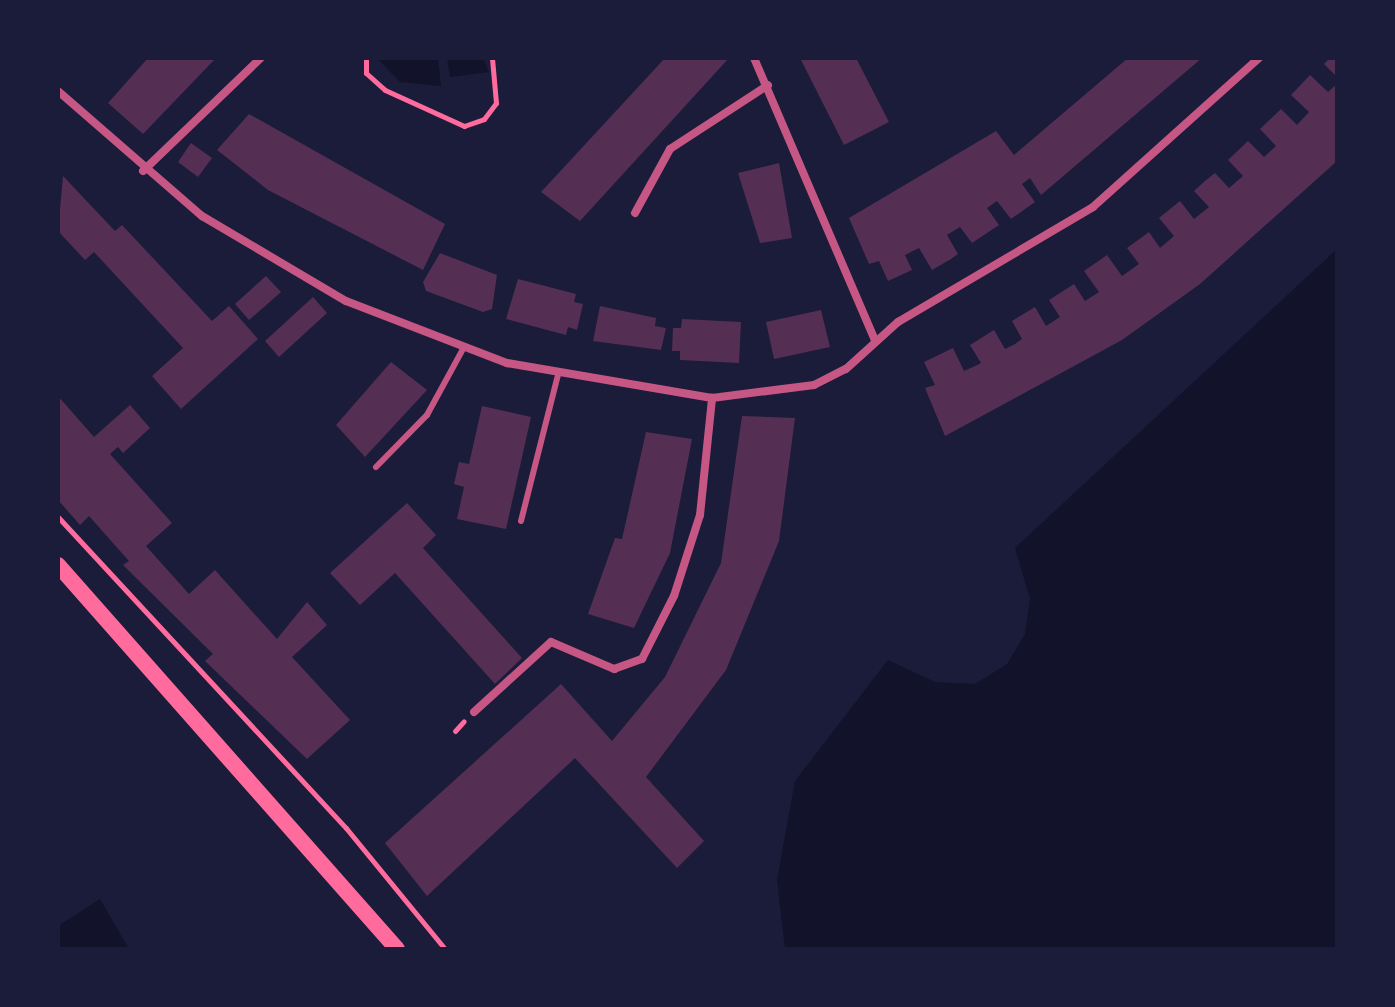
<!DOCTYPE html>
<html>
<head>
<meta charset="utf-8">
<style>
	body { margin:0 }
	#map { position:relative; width:1395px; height:1007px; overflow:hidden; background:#1b1b3a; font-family:Figtree,sans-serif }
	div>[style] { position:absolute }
	.water>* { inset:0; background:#12122b }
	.building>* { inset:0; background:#542f53 }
	.path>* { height:5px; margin:-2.5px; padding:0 2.5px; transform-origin:2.5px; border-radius:2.5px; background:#ff6b9d }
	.service>* { height:6px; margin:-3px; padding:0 3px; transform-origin:3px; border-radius:3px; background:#c65784 }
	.minor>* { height:8px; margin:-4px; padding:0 4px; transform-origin:4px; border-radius:4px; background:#c65784 }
	.secondary>* { height:16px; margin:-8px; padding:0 8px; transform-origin:8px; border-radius:8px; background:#ff6b9d }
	span { translate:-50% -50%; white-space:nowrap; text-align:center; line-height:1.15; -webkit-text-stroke:7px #1b1b3a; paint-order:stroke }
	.frame { position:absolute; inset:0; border:60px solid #1b1b3a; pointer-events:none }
</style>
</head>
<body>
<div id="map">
	<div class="water">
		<i style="clip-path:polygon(377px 58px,438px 58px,441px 86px,400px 82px)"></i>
		<i style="clip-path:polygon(447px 58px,483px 58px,489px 72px,450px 77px)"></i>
		<i style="clip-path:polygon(1337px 249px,1337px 949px,785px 949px,777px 880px,795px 781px,888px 660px,935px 682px,975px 684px,1007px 664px,1025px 634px,1030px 599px,1015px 548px)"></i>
		<i style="clip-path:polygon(100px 899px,129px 949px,58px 949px,58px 926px)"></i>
	</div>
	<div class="building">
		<i style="clip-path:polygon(148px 58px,216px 58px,143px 134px,108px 103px)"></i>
		<i style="clip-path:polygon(665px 58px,729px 58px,580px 221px,541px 192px)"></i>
		<i style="clip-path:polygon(800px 58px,856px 58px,889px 122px,844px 145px)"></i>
		<i style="clip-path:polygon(1128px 58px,1202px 58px,1041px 195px,1030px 178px,1022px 184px,1035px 202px,1011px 219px,997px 201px,987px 208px,999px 225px,972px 243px,960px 227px,947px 235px,958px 254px,951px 259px,932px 270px,919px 248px,905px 255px,912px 270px,888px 281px,879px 261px,869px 264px,849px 218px,996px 131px,1014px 155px)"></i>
		<i style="clip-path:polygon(1330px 58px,1337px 58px,1337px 77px,1324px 64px)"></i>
		<i style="clip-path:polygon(1310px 75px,1328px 92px,1337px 84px,1337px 161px,1200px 284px,1122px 340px,945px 436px,925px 388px,935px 385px,924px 362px,953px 348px,964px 371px,973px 367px,981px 363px,970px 345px,994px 330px,1005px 349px,1015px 344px,1022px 339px,1012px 321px,1035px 307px,1046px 326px,1060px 317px,1049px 300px,1074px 284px,1085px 301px,1099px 292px,1084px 271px,1107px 255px,1122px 276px,1139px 264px,1127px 248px,1149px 232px,1160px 248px,1174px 236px,1159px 218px,1180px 201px,1194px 219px,1209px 207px,1194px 191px,1205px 181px,1215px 173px,1229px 188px,1243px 176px,1228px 160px,1248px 141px,1264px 157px,1276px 146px,1260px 129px,1281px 109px,1297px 125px,1309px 112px,1291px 95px)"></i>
		<i style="clip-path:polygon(249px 114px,445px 224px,423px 270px,268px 190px,217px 150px)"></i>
		<i style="clip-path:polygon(191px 143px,212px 158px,198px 177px,178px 162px)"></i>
		<i style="clip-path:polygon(779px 163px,792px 238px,760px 243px,738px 173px)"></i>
		<i style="clip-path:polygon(63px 176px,115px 231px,122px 225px,212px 321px,229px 306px,258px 339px,181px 409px,152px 376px,183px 348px,94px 252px,85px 260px,58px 231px)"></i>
		<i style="clip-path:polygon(440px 253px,497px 275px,492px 309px,483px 312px,426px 291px,423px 282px)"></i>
		<i style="clip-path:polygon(266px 276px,281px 292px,249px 320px,235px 304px)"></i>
		<i style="clip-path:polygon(518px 279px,576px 294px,574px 302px,583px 304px,577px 330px,568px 327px,566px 335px,506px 319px)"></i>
		<i style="clip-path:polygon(313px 297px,327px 313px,279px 357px,265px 341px)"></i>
		<i style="clip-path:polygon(600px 306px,656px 318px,655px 326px,666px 328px,661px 350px,593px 341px)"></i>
		<i style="clip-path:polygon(821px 310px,830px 347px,774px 359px,766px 322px)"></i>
		<i style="clip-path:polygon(682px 319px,741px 322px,739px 363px,680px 360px,680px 351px,672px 351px,673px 328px,681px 328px)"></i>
		<i style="clip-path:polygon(391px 362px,427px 390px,365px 457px,336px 425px)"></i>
		<i style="clip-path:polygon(58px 396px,94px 437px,130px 405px,150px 428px,123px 453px,118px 447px,110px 454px,172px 523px,146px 546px,189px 594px,215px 570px,277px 639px,307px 602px,327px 625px,292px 657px,350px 720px,307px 759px,205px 661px,213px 654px,123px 565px,129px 561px,89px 516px,80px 525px,58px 500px)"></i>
		<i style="clip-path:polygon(482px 406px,531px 417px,506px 529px,457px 519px,464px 487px,454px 484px,459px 462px,469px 464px)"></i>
		<i style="clip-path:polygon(742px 416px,795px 418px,779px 541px,726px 670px,646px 777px,704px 841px,677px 868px,575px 758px,427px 896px,385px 843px,561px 684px,612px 741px,665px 677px,721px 563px)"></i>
		<i style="clip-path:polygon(646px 432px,692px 439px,670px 553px,634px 628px,588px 614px,615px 538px,622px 539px)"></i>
		<i style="clip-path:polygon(407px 503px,436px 535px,423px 548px,522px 658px,495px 684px,395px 573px,360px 605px,330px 573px)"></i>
	</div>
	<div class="path">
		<i style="left:366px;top:58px;width:15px;rotate:90deg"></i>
		<i style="left:366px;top:73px;width:25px;rotate:42deg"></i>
		<i style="left:385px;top:90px;width:87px;rotate:24.5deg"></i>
		<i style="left:464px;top:126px;width:21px;rotate:-19deg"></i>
		<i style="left:484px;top:119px;width:20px;rotate:-53deg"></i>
		<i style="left:496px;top:103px;width:45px;rotate:-95.1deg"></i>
		<i style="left:58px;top:517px;width:424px;rotate:47.2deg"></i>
		<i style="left:346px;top:828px;width:156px;rotate:50.7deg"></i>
		<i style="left:455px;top:731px;width:13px;rotate:-48deg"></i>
	</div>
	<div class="service">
		<i style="left:376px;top:467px;width:73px;rotate:-45.6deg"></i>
		<i style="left:427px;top:415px;width:75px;rotate:-61.4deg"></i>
		<i style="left:521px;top:521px;width:151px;rotate:-75.8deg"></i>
	</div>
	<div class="minor">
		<i style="left:754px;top:58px;width:307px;rotate:66.8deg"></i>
		<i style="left:58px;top:91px;width:191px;rotate:41deg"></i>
		<i style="left:202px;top:216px;width:167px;rotate:30.6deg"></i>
		<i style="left:346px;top:301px;width:173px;rotate:21.1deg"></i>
		<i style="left:507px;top:363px;width:208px;rotate:9.7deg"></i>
		<i style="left:712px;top:398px;width:103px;rotate:-7.3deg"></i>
		<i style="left:814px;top:385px;width:36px;rotate:-27deg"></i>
		<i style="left:846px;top:369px;width:70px;rotate:-42.1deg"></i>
		<i style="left:898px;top:322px;width:226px;rotate:-30.5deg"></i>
		<i style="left:1093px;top:207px;width:223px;rotate:-41.9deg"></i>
		<i style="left:143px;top:171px;width:163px;rotate:-43.8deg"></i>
		<i style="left:635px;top:213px;width:73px;rotate:-61.3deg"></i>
		<i style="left:670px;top:149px;width:117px;rotate:-33.1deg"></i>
		<i style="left:474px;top:712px;width:104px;rotate:-42.3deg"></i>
		<i style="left:551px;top:642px;width:69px;rotate:23.2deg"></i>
		<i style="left:614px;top:669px;width:30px;rotate:-20deg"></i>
		<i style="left:642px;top:659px;width:71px;rotate:-63.1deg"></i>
		<i style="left:674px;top:596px;width:85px;rotate:-72.2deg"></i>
		<i style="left:700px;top:515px;width:118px;rotate:-84.1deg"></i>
	</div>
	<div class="secondary">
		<i style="left:58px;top:565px;width:512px;rotate:48.56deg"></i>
	</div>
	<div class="frame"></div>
</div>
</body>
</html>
